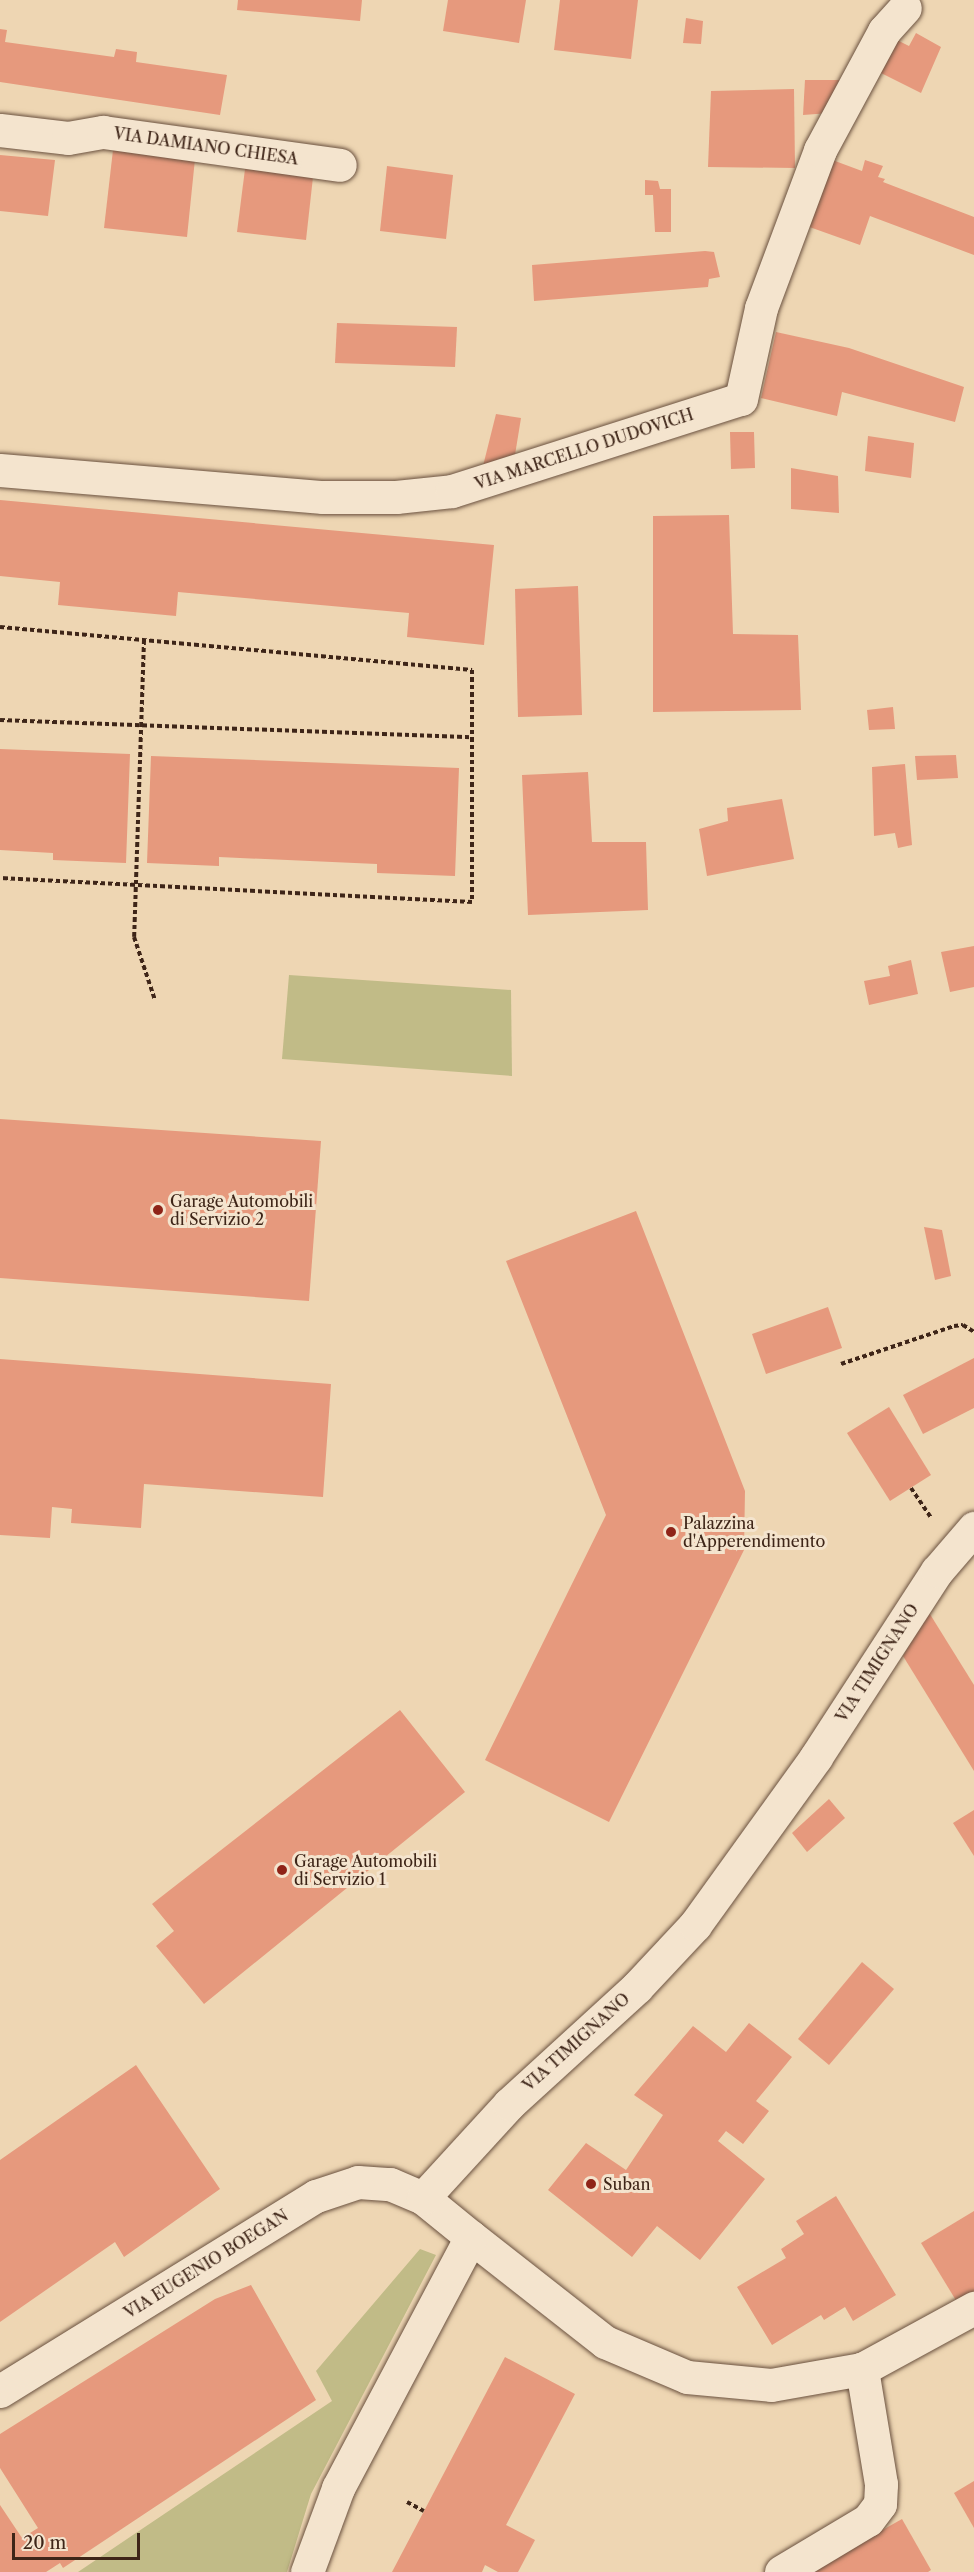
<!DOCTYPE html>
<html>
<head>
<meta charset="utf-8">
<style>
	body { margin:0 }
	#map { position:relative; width:974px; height:2572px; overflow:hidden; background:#eed6b3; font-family:"Libre Caslon Text",serif }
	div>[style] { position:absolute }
	.green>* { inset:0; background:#c1bb87 }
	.building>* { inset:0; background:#e6997d }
	.path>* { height:4px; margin-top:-2px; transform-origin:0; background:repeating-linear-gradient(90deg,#3e2518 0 4.5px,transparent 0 7.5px) }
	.roads { filter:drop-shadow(0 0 2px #6a513f) drop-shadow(0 0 2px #6a513f) }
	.minor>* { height:33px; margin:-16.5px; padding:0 16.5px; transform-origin:16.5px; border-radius:16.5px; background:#f4e4ce }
	.dots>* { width:16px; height:16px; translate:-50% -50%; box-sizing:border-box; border:3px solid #f4e4ce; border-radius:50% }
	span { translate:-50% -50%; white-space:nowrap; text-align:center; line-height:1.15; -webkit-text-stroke:6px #f4e4ce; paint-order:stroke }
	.street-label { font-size:16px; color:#3e2518 }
	.poi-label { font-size:16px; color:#3e2518 }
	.left { translate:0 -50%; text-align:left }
	.scale { position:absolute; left:12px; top:2533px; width:128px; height:27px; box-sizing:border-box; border:3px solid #3e2518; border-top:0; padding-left:8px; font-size:18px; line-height:21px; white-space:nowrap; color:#3e2518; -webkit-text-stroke:4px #f4e4ce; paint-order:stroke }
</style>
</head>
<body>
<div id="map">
	<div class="green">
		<i style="clip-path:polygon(289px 975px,511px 990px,512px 1076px,282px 1059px)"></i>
		<i style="clip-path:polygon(420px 2249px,436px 2255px,311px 2494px,287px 2572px,78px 2572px,332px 2401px,316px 2371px)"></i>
	</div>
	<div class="building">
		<i style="clip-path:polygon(238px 0,362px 0,360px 21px,237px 10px)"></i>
		<i style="clip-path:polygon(448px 0,526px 0,519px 43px,443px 31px)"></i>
		<i style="clip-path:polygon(560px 0,638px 0,631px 59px,554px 50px)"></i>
		<i style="clip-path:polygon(686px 18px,703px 21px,701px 44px,683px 43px)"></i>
		<i style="clip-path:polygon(0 29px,7px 30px,5px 42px,114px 57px,116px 49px,137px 52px,136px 62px,227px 75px,220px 115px,0 82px)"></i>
		<i style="clip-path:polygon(916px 33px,941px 47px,921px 93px,879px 72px,895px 39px,909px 46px)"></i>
		<i style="clip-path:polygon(805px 80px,841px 80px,830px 113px,803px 115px)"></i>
		<i style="clip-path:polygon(794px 89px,795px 168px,708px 167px,711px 91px)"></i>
		<i style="clip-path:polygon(113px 150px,195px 159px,187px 237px,104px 228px)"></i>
		<i style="clip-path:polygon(0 155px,55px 160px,48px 216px,0 211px)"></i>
		<i style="clip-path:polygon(827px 158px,862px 171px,865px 160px,883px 166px,878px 177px,885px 179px,883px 182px,974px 217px,974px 255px,870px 216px,860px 245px,801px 224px)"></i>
		<i style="clip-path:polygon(387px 166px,453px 175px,446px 239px,380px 231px)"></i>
		<i style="clip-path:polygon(245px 169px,313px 177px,306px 240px,237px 232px)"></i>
		<i style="clip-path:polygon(645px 180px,658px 181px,660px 189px,671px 189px,671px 232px,655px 232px,653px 195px,645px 195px)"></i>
		<i style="clip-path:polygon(705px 251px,714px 252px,720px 277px,709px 279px,708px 287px,534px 301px,532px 265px)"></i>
		<i style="clip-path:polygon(337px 323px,457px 327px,455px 367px,335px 363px)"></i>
		<i style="clip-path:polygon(776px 332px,849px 348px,964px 387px,955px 422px,842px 392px,837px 416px,761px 398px)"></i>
		<i style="clip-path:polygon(496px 414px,521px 418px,514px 461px,482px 470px)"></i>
		<i style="clip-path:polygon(730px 432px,754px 432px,755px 468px,731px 469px)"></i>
		<i style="clip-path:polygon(868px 436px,914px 443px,911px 478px,865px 471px)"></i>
		<i style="clip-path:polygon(791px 468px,838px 476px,839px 513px,791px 509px)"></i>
		<i style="clip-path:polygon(0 500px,494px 545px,484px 645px,407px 637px,409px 613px,178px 592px,176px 616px,58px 605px,60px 582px,0 576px)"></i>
		<i style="clip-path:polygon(729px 515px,733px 634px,798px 635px,801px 710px,653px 712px,653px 516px)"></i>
		<i style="clip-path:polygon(578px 586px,582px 715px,518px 717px,515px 589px)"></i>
		<i style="clip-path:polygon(893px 707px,895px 729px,869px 730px,867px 710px)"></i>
		<i style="clip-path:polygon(0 749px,130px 754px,126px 863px,53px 860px,53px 853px,0 850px)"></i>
		<i style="clip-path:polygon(956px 755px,958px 778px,917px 780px,915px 756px)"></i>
		<i style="clip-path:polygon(151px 756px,459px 768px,455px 876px,377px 873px,377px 864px,219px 857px,219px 866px,147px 863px)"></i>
		<i style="clip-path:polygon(905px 764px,912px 845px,898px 848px,895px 833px,874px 836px,872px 767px)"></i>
		<i style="clip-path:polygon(588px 772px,592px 842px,646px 842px,648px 910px,528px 915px,522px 775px)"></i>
		<i style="clip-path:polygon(782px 799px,794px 859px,707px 876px,699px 829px,728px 821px,727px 808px)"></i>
		<i style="clip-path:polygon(974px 946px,974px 987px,950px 992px,941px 952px)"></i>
		<i style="clip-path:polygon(911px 960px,918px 994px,869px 1005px,864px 981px,890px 976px,888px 966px)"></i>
		<i style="clip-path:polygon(0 1119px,321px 1141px,309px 1301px,0 1278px)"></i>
		<i style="clip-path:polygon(636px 1211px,745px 1491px,744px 1550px,609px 1822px,485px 1760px,606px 1515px,506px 1261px)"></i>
		<i style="clip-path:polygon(924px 1227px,942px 1230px,951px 1276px,935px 1280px)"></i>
		<i style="clip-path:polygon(828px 1307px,842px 1348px,766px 1374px,752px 1334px)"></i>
		<i style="clip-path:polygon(974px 1358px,974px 1408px,923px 1434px,903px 1395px)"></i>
		<i style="clip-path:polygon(0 1359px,331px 1384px,323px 1497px,144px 1484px,141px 1528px,71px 1523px,72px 1509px,52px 1507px,50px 1538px,0 1535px)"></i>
		<i style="clip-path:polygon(889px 1407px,931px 1475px,890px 1501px,847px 1433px)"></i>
		<i style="clip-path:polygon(928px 1611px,974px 1685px,974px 1771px,903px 1656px)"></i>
		<i style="clip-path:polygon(400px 1710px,465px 1792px,204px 2004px,156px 1946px,174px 1931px,152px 1904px)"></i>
		<i style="clip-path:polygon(829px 1799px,845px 1818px,807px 1852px,792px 1833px)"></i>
		<i style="clip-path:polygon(974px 1810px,974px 1856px,953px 1823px)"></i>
		<i style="clip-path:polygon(862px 1962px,894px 1989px,829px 2065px,798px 2039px)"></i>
		<i style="clip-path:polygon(749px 2023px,792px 2057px,756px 2101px,769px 2111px,743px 2144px,726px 2131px,718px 2141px,765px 2179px,700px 2260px,657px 2226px,632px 2257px,548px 2190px,586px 2143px,626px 2170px,663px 2115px,634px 2095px,693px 2026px,726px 2052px)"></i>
		<i style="clip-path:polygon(136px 2065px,220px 2189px,124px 2257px,115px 2242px,0 2322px,0 2160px)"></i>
		<i style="clip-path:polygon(836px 2196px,896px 2295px,853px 2321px,845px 2307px,824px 2320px,821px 2315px,772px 2345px,737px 2287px,786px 2258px,781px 2249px,804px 2234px,796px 2221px)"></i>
		<i style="clip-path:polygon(974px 2211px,974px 2298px,960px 2307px,921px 2243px)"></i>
		<i style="clip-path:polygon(251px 2285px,316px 2400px,63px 2568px,60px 2563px,46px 2572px,0 2572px,0 2505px,22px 2538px,38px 2528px,0 2468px,0 2434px,215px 2299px)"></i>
		<i style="clip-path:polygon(505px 2357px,575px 2394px,506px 2525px,535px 2540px,518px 2572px,498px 2572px,485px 2565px,482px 2572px,392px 2572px)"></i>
		<i style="clip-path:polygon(974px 2481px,974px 2528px,954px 2493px)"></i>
		<i style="clip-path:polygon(902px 2519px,931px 2570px,928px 2572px,808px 2572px)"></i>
	</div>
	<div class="path">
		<i style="left:0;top:627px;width:474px;rotate:5.2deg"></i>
		<i style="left:472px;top:670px;width:232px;rotate:90deg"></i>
		<i style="left:472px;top:902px;width:473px;rotate:-177.1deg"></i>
		<i style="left:144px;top:640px;width:297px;rotate:91.9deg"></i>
		<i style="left:134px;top:937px;width:66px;rotate:71.6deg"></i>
		<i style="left:0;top:720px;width:472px;rotate:2.1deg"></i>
		<i style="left:841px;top:1364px;width:119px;rotate:-18.6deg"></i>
		<i style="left:954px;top:1326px;width:9px;rotate:-6deg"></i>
		<i style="left:963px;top:1325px;width:13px;rotate:32deg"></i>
		<i style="left:911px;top:1488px;width:37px;rotate:56deg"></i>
		<i style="left:407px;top:2502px;width:19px;rotate:28deg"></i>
	</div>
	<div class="roads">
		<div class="minor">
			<i style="left:0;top:130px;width:68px;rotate:6.7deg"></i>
			<i style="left:68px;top:138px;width:36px;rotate:-10deg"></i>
			<i style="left:103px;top:132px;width:239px;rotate:7.9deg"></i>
			<i style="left:0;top:470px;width:324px;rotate:4.8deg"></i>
			<i style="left:323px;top:497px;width:73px"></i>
			<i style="left:396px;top:497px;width:56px;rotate:-6.1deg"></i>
			<i style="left:452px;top:491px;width:303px;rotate:-17.7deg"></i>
			<i style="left:741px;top:399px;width:93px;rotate:-77.6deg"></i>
			<i style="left:761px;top:308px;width:169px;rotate:-69.5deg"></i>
			<i style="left:820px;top:150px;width:135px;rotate:-61.7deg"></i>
			<i style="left:884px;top:31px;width:31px;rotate:-48deg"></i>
			<i style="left:471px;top:2237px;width:170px;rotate:38.1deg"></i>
			<i style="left:605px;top:2342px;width:89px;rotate:23.1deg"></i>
			<i style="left:687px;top:2377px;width:84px;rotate:5.4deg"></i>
			<i style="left:771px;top:2385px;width:92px;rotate:-10deg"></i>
			<i style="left:862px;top:2369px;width:128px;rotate:-28.6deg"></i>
			<i style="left:0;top:2391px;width:371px;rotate:-31.7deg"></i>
			<i style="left:316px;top:2196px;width:44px;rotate:-18.4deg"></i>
			<i style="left:358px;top:2182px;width:32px;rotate:4deg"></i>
			<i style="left:390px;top:2184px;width:36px;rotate:23deg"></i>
			<i style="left:307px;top:2572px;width:90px;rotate:-69.7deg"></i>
			<i style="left:338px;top:2488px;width:284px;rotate:-62.1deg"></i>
			<i style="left:471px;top:2237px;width:62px;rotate:-140.9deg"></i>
			<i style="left:423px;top:2198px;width:127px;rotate:-47.5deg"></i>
			<i style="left:509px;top:2104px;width:173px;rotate:-42.4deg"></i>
			<i style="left:637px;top:1987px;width:85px;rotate:-46.9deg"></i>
			<i style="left:695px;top:1925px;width:207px;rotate:-54.2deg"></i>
			<i style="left:816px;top:1757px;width:222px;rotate:-57deg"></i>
			<i style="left:937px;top:1571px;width:57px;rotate:-49.3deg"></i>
			<i style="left:781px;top:2572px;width:101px;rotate:-30.9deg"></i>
			<i style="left:868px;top:2520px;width:20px;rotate:-53deg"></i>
			<i style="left:880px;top:2504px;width:20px;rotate:-87deg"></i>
			<i style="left:881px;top:2484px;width:117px;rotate:-99.4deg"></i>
		</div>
	</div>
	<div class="dots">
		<i style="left:158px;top:1210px;background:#8f2418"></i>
		<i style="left:671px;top:1532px;background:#8f2418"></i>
		<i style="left:282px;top:1870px;background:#8f2418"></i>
		<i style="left:591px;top:2184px;background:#8f2418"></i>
	</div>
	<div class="street-label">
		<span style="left:206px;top:146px;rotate:8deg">VIA DAMIANO CHIESA</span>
		<span style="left:584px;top:449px;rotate:-18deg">VIA MARCELLO DUDOVICH</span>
		<span style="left:877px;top:1663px;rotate:-57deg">VIA TIMIGNANO</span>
		<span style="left:576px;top:2042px;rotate:-42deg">VIA TIMIGNANO</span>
		<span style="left:206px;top:2264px;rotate:-32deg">VIA EUGENIO BOEGAN</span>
	</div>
	<div class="poi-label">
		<span class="left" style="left:170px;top:1210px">Garage Automobili<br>di Servizio 2</span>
		<span class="left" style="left:683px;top:1532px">Palazzina<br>d'Apperendimento</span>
		<span class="left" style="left:294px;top:1870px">Garage Automobili<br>di Servizio 1</span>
		<span class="left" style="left:603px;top:2184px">Suban</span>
	</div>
	<div class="scale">20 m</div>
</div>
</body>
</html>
